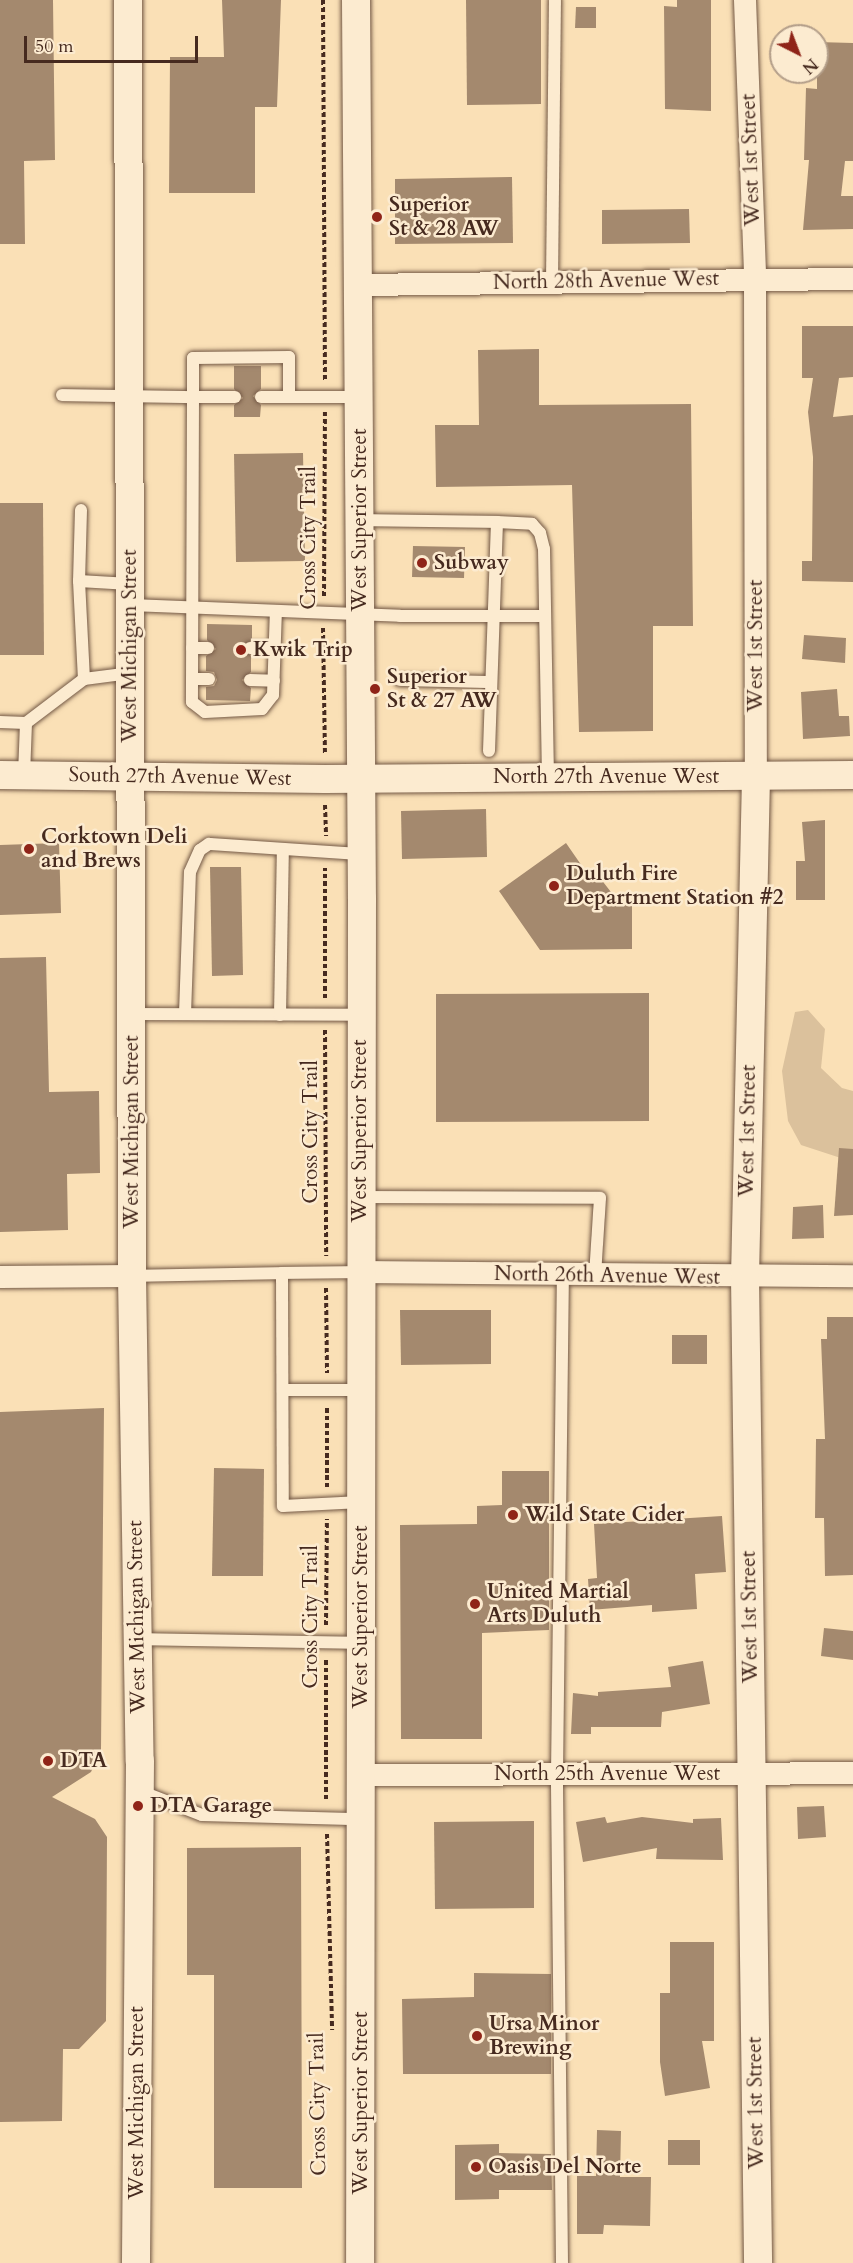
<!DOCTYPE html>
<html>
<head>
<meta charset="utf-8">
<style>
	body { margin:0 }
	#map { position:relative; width:853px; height:2263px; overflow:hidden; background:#fae0b6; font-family:Cardo,serif }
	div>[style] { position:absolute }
	.green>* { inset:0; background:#dbc19c }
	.building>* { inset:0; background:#a4896e }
	.path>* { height:4px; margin-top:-2px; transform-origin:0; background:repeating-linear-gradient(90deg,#462a1f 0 4.5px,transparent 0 7.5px) }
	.roads { filter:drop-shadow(0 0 2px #735845) drop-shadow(0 0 2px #735845) }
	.service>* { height:12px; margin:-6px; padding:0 6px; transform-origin:6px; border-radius:6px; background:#fcebd0 }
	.minor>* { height:22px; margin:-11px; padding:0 11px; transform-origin:11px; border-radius:11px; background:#fcebd0 }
	.tertiary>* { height:28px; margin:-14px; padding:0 14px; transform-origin:14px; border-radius:14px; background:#fcebd0 }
	.dots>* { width:16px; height:16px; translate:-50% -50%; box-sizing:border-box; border:3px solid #fcebd0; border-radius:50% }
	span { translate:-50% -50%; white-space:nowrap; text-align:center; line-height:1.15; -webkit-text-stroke:5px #fcebd0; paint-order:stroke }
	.street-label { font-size:21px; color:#462a1f }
	.poi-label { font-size:21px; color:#462a1f; font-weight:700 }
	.left { translate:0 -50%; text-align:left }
	.north { position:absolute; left:769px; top:24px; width:60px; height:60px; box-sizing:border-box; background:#fcebd0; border:2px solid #b39e89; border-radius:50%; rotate:138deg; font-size:16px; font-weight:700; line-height:24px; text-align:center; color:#462a1f }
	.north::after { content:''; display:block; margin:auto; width:21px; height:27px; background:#8f2418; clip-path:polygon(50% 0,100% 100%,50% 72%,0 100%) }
	.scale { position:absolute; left:24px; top:36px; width:174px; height:27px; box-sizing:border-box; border:3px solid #462a1f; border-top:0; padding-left:8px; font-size:18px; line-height:21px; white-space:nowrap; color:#462a1f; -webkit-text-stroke:4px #fcebd0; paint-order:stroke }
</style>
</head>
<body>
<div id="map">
	<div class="green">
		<i style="clip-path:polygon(808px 1010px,825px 1029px,821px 1068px,842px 1088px,853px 1091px,853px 1162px,801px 1145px,788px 1121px,782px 1071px,795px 1012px)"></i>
	</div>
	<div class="building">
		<i style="clip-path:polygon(0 0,53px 0,55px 160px,24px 161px,25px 244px,0 244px)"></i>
		<i style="clip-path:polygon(222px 0,281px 0,277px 107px,255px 107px,255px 193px,169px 193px,170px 57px,224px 57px)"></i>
		<i style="clip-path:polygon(466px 0,541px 0,541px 104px,467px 105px)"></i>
		<i style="clip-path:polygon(677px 0,711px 0,711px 111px,665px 109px,664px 6px,677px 7px)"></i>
		<i style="clip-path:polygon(576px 7px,596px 7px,596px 28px,575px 28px)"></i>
		<i style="clip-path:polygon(817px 42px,853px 43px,853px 161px,845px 161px,841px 196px,853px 196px,853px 229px,803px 230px,809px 160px,804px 160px,806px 88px,817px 89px)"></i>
		<i style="clip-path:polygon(512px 177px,513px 243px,395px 244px,395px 179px)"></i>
		<i style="clip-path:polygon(689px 209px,690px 243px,602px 244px,602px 210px)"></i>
		<i style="clip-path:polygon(802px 326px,853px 326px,853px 377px,839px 378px,833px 417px,853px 415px,853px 582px,802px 581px,802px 561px,812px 561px,813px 457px,808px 412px,813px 378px,802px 378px)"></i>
		<i style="clip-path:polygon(539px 349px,539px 405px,691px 404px,693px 626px,653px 626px,653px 731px,579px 732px,572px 485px,436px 487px,435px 425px,479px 425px,478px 350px)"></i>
		<i style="clip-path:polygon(234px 366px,261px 366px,261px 389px,253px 396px,261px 405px,260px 417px,234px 417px,234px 405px,243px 398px,234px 389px)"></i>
		<i style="clip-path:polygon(303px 453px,305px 561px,236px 562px,234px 454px)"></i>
		<i style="clip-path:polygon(0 503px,43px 503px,44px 655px,0 655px)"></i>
		<i style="clip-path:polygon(413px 546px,465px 547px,464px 578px,412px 577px)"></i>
		<i style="clip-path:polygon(207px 624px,252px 625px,252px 640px,242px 647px,251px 656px,251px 672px,242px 680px,251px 688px,250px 701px,206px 700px,206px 687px,214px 686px,217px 680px,214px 672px,206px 671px,206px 656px,216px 649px,207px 640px)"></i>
		<i style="clip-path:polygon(804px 635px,846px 638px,845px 663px,802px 659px)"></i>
		<i style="clip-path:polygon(837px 689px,839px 716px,849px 716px,850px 736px,803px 739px,801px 692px)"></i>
		<i style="clip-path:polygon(486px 809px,487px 857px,402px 859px,401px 811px)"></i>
		<i style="clip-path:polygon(825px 820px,825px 900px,796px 900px,796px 861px,805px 861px,802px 822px)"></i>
		<i style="clip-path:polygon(59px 843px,61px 913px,0 915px,0 845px)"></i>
		<i style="clip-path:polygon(566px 843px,593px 882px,600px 878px,618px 901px,632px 902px,632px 949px,540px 950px,499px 891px)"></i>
		<i style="clip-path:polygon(210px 867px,241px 867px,243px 975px,212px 976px)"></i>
		<i style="clip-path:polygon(46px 957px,49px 1092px,99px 1091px,100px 1173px,67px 1174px,68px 1230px,0 1232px,0 958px)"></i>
		<i style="clip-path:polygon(649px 993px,649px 1121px,436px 1122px,436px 994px)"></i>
		<i style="clip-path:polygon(839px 1148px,853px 1149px,853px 1215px,834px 1216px)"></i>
		<i style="clip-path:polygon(823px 1205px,824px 1238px,792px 1239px,793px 1207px)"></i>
		<i style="clip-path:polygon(400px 1310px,491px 1310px,491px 1364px,401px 1365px)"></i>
		<i style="clip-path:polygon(827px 1317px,853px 1317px,853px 1575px,825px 1576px,824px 1518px,815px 1518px,816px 1439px,825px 1439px,821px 1339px,827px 1339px)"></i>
		<i style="clip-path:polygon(672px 1335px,707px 1335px,707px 1364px,672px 1364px)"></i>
		<i style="clip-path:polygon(104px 1408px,101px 1750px,91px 1772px,52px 1797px,95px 1819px,107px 1837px,106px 2021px,79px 2049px,63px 2049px,62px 2121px,0 2122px,0 1412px)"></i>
		<i style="clip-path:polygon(214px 1468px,264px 1469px,263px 1576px,212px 1576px)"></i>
		<i style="clip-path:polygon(502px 1471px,549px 1471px,549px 1630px,482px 1633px,482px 1739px,401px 1739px,400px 1525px,477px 1524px,477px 1506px,502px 1505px)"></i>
		<i style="clip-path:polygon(722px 1516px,726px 1572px,695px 1574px,697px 1609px,652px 1612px,652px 1605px,590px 1610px,588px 1579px,597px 1578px,594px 1524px)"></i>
		<i style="clip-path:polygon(824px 1628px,853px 1631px,853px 1660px,821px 1656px)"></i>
		<i style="clip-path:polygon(703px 1661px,710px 1704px,662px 1712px,661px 1727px,591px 1727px,591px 1734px,571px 1734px,573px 1693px,598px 1696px,598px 1692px,671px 1687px,668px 1667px)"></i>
		<i style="clip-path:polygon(824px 1806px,826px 1837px,798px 1839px,797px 1807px)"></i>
		<i style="clip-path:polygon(605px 1817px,607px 1823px,642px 1817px,693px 1823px,693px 1819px,721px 1818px,723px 1860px,656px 1859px,657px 1848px,583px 1862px,576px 1822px)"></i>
		<i style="clip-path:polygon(534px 1821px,534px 1908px,435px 1909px,434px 1822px)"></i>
		<i style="clip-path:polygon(301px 1847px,302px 2188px,214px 2188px,214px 1975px,187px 1975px,187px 1848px)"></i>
		<i style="clip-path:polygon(670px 1942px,714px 1942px,714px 2041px,702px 2041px,710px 2088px,665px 2096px,660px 2062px,660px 1993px,670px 1993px)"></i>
		<i style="clip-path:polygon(474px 1973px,551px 1974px,551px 2074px,403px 2074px,402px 1999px,474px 1997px)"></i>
		<i style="clip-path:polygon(597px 2130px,621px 2131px,620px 2177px,651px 2177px,650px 2226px,604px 2225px,603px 2234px,577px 2234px,577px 2176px,596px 2176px)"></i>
		<i style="clip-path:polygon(668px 2140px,700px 2140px,700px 2165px,668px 2165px)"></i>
		<i style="clip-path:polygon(499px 2144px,499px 2153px,551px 2154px,552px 2190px,499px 2190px,499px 2199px,455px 2200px,455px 2145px)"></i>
	</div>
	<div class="path">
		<i style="left:323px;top:0;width:380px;rotate:89.7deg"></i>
		<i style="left:324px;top:596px;width:184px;rotate:-89.7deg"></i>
		<i style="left:323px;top:628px;width:127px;rotate:89.1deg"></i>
		<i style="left:325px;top:805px;width:31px;rotate:88deg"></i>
		<i style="left:325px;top:998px;width:130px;rotate:-90deg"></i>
		<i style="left:325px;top:1030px;width:226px;rotate:89.7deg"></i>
		<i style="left:326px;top:1288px;width:85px;rotate:89.3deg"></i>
		<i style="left:327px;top:1408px;width:79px;rotate:90deg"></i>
		<i style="left:326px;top:1625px;width:106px;rotate:-89.5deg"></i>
		<i style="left:326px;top:1660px;width:142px;rotate:90deg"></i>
		<i style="left:327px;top:1834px;width:196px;rotate:88.5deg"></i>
	</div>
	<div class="roads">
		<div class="service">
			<i style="left:552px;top:283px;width:283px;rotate:-89.4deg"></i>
			<i style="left:62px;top:395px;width:131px;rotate:0.9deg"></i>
			<i style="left:193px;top:397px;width:305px;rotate:90.2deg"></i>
			<i style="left:192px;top:702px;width:16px;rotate:38deg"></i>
			<i style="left:205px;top:712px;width:57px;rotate:-3deg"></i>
			<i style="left:262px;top:709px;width:18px;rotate:-52deg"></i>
			<i style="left:273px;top:695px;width:84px;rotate:-88deg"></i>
			<i style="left:235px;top:397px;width:42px;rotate:180deg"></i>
			<i style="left:193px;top:397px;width:39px;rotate:-90deg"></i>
			<i style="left:193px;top:358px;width:96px;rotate:-0.6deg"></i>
			<i style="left:289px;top:357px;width:40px;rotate:90deg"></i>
			<i style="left:261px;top:397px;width:98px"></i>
			<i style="left:81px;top:510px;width:71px;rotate:91.6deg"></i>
			<i style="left:79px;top:581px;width:51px;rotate:3.4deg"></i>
			<i style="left:360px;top:520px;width:137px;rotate:0.8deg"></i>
			<i style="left:497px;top:522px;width:229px;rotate:92deg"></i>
			<i style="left:497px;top:522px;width:35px;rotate:3deg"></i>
			<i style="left:532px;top:524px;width:12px;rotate:48deg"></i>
			<i style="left:540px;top:533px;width:16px;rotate:76deg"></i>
			<i style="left:544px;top:549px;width:228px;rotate:89deg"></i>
			<i style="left:79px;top:581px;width:98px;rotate:87.1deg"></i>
			<i style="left:131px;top:605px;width:269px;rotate:2.3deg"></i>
			<i style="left:400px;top:616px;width:144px"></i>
			<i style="left:192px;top:648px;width:16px"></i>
			<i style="left:250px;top:648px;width:25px"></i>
			<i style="left:192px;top:679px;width:17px"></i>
			<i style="left:250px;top:680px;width:24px;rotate:2deg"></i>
			<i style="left:400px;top:680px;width:91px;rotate:1.3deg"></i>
			<i style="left:0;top:722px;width:26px;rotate:2deg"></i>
			<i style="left:24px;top:775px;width:52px;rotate:-87.8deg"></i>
			<i style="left:26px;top:723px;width:73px;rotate:-37.2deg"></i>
			<i style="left:84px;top:679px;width:46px;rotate:-7.4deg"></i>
			<i style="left:131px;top:1014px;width:230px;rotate:0.2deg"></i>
			<i style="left:185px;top:1014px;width:142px;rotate:-88deg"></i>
			<i style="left:190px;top:872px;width:24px;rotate:-66deg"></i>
			<i style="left:200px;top:850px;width:11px;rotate:-34deg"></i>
			<i style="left:209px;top:844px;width:152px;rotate:3.8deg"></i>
			<i style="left:280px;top:1015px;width:166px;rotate:-89deg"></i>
			<i style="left:360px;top:1197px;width:240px;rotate:0.2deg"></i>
			<i style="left:600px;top:1198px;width:77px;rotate:93.7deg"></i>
			<i style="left:360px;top:1272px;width:78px;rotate:179.3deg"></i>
			<i style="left:282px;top:1273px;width:233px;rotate:89.8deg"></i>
			<i style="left:283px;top:1506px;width:78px;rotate:-2.9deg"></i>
			<i style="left:132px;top:1276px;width:150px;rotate:-1.1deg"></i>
			<i style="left:285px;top:1390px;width:75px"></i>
			<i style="left:138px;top:1639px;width:224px;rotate:1deg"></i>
			<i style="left:140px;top:1791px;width:66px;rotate:21.2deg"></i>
			<i style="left:202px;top:1815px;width:158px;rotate:1.5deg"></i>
			<i style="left:562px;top:2263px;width:489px;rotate:-90.6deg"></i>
			<i style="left:557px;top:1774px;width:503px;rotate:-89.32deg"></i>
		</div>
		<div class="minor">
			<i style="left:745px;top:0;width:278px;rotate:87.9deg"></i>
			<i style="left:755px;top:278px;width:499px;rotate:89.9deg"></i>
			<i style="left:358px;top:285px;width:495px;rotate:-0.7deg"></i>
			<i style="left:360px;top:1272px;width:493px;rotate:0.5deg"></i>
			<i style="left:0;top:1277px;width:132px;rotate:-0.4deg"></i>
			<i style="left:362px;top:1775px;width:491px;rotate:-0.2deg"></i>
		</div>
		<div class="tertiary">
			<i style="left:128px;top:0;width:1276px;rotate:89.82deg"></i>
			<i style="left:132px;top:1276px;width:485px;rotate:89.1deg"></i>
			<i style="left:140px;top:1761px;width:502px;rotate:90.46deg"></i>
			<i style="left:356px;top:0;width:899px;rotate:89.62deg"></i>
			<i style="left:362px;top:899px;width:1364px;rotate:90.08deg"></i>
			<i style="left:0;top:775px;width:325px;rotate:0.7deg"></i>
			<i style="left:325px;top:779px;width:528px;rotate:-0.43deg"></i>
			<i style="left:756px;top:777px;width:500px;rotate:91.26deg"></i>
			<i style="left:745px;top:1277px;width:986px;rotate:89.24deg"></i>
		</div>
	</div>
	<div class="dots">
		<i style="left:377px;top:217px;background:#8f2418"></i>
		<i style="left:422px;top:563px;background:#8f2418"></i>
		<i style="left:241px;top:650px;background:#8f2418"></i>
		<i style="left:375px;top:689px;background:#8f2418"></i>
		<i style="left:29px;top:849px;background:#8f2418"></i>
		<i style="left:554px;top:886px;background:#8f2418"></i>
		<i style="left:513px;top:1515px;background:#8f2418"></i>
		<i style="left:475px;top:1604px;background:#8f2418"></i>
		<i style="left:48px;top:1761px;background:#8f2418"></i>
		<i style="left:138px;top:1806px;background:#8f2418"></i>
		<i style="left:477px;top:2036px;background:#8f2418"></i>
		<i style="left:476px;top:2167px;background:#8f2418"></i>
	</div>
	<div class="street-label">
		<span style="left:751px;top:160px;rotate:-92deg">West 1st Street</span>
		<span style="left:606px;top:281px;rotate:-1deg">North 28th Avenue West</span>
		<span style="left:360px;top:520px;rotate:-90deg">West Superior Street</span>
		<span style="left:309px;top:538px;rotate:-90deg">Cross City Trail</span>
		<span style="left:130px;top:646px;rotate:-90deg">West Michigan Street</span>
		<span style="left:756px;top:646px;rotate:-90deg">West 1st Street</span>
		<span style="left:180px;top:777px;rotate:1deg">South 27th Avenue West</span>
		<span style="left:606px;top:777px">North 27th Avenue West</span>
		<span style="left:360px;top:1131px;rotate:-90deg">West Superior Street</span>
		<span style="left:748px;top:1131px;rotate:-89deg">West 1st Street</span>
		<span style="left:132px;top:1132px;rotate:-90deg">West Michigan Street</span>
		<span style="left:311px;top:1132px;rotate:-90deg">Cross City Trail</span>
		<span style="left:607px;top:1276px;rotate:1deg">North 26th Avenue West</span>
		<span style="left:137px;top:1617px;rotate:-91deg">West Michigan Street</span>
		<span style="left:311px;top:1617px;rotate:-90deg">Cross City Trail</span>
		<span style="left:361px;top:1617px;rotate:-90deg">West Superior Street</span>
		<span style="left:750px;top:1617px;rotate:-91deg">West 1st Street</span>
		<span style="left:607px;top:1774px">North 25th Avenue West</span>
		<span style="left:137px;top:2103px;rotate:-90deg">West Michigan Street</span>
		<span style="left:361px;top:2103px;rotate:-90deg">West Superior Street</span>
		<span style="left:756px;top:2103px;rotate:-91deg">West 1st Street</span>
		<span style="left:318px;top:2104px;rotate:-91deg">Cross City Trail</span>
	</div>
	<div class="poi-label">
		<span class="left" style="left:389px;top:217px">Superior<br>St &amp; 28 AW</span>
		<span class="left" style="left:434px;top:563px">Subway</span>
		<span class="left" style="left:253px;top:650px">Kwik Trip</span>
		<span class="left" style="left:387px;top:689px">Superior<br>St &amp; 27 AW</span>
		<span class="left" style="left:41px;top:849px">Corktown Deli<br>and Brews</span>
		<span class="left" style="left:566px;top:886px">Duluth Fire<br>Department Station #2</span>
		<span class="left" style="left:525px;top:1515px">Wild State Cider</span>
		<span class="left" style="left:487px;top:1604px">United Martial<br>Arts Duluth</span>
		<span class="left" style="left:60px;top:1761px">DTA</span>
		<span class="left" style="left:150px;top:1806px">DTA Garage</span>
		<span class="left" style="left:489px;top:2036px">Ursa Minor<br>Brewing</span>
		<span class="left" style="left:488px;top:2167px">Oasis Del Norte</span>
	</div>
	<div class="north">N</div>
	<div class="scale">50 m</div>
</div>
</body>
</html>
